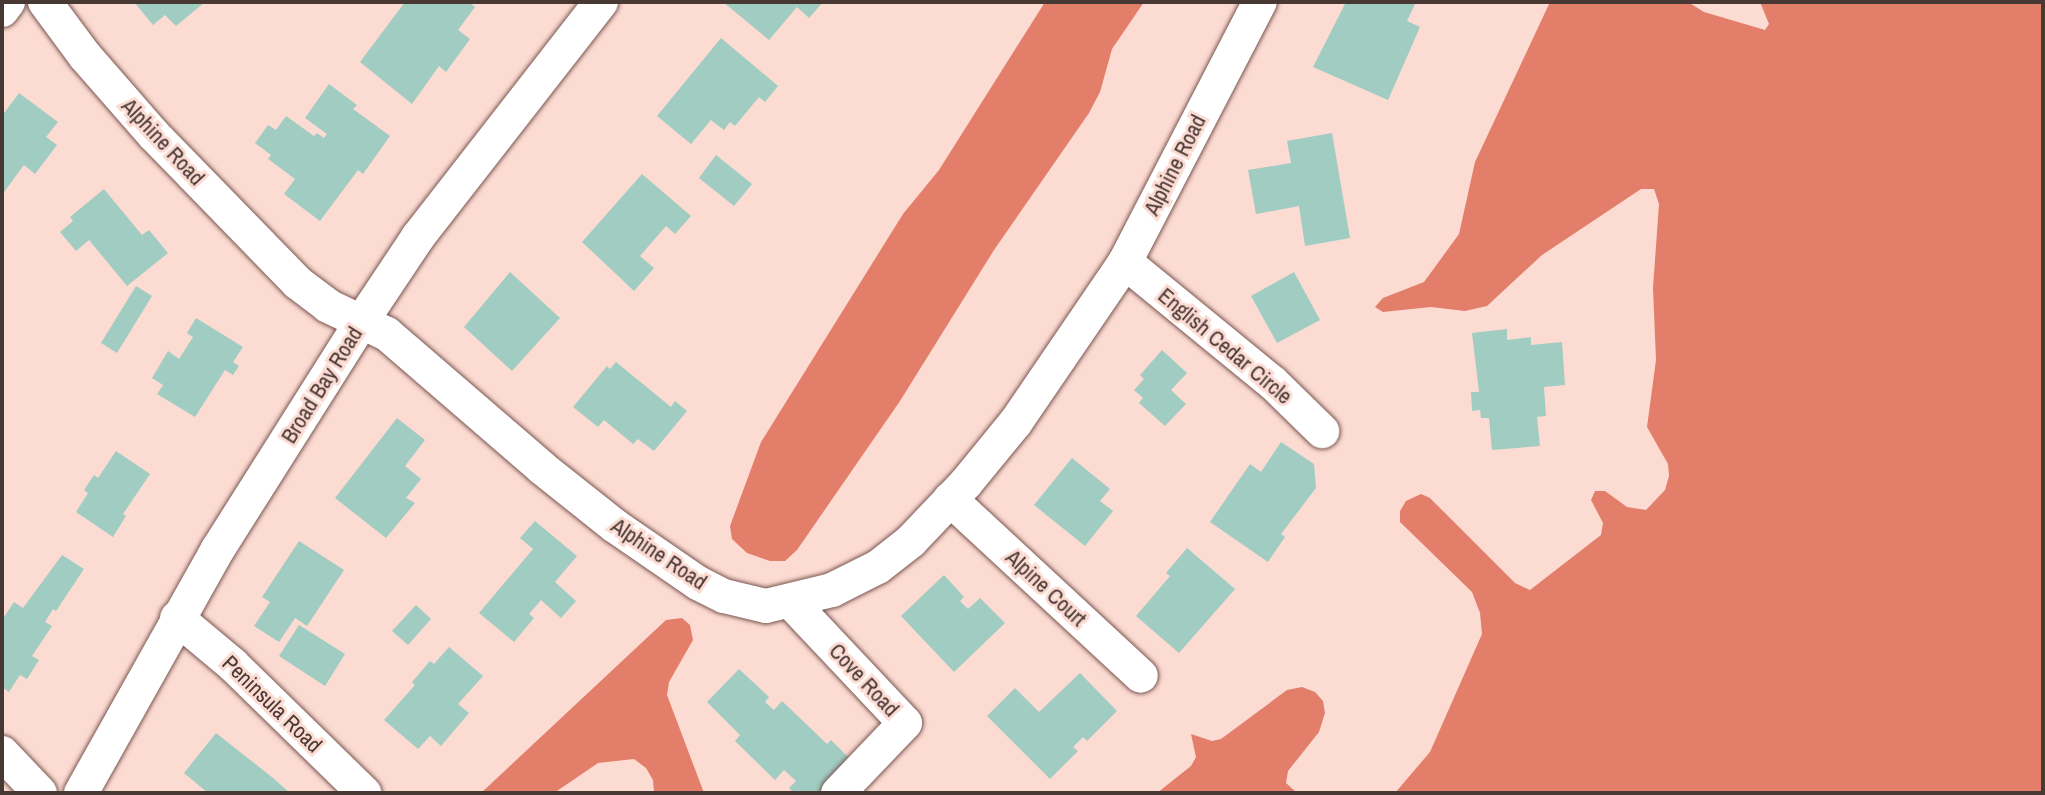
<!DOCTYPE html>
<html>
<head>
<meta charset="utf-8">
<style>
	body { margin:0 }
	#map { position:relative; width:2045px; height:795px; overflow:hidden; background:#fcdbd3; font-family:"Archivo Narrow",sans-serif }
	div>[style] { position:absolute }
	.water>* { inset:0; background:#e27e69 }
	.building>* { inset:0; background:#a0ccc2 }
	.roads { filter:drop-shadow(0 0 2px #7a564f) drop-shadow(0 0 2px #7a564f) }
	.minor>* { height:34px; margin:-17px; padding:0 17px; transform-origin:17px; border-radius:17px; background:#fff }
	span { translate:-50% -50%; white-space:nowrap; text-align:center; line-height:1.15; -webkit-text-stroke:6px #fcdbd3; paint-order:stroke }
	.street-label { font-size:22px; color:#483834 }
	.frame { position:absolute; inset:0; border:4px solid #483834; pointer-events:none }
</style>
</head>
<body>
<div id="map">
	<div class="water">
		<i style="clip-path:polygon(1045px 2px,1144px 2px,1112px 49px,1100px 92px,1089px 113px,994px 250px,900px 401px,797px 550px,785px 561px,770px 561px,747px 553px,732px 539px,730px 526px,761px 442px,903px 214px,939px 170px)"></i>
		<i style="clip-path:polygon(1550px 2px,1688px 2px,1704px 12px,1765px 30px,1769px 24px,1760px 2px,2043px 2px,2043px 793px,1395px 793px,1430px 752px,1482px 634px,1480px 613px,1472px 592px,1400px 522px,1400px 511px,1406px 501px,1421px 494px,1430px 498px,1515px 583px,1530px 590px,1601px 535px,1603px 523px,1591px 500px,1595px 491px,1605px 491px,1627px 507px,1646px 510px,1665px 490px,1669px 476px,1668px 464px,1647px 427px,1656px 360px,1653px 288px,1659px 204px,1654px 189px,1641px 189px,1542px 255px,1487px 306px,1465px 311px,1431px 307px,1383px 312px,1375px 307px,1383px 298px,1424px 282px,1459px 234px,1475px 162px)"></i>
		<i style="clip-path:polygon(682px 618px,690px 625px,693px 640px,669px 682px,667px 695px,704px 793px,654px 793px,653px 780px,646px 768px,634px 759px,598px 763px,554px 793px,481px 793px,666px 620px)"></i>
		<i style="clip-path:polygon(1302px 687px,1315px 692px,1323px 701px,1325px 713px,1319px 732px,1288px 771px,1286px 783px,1297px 793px,1157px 793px,1191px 766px,1196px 757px,1191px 734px,1212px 741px,1221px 739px,1287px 690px)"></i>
	</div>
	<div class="building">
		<i style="clip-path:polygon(134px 2px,205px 2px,176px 26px,165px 15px,153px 25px)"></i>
		<i style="clip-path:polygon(405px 2px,468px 2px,475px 7px,458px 30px,470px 39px,446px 72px,439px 66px,412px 104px,360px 62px)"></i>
		<i style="clip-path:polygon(723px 2px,823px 2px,809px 18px,797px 7px,769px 40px)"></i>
		<i style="clip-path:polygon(1346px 2px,1416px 2px,1407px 21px,1420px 27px,1388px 100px,1313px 67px)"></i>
		<i style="clip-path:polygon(721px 38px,778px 86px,765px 102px,759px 97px,735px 126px,730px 122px,724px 130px,711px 120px,691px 144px,657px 116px)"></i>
		<i style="clip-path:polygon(329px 84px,357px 105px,353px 109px,390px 136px,363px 174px,358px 170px,320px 221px,284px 194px,295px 179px,268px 159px,271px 155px,255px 143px,268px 125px,276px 130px,286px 116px,314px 136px,317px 133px,324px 138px,327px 134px,305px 118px)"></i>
		<i style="clip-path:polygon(19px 93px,58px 122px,46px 137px,57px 145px,35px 174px,24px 165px,4px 192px,2px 116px)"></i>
		<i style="clip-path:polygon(1332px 133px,1350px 238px,1305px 246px,1299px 206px,1256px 214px,1248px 170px,1291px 163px,1287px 141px)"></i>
		<i style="clip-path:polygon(716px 155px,752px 184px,734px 206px,699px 178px)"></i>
		<i style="clip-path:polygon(642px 174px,691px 216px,675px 234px,666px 226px,640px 256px,654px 268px,634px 291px,582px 242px)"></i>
		<i style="clip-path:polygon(104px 189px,142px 235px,149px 230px,168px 253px,127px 286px,89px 240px,76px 251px,60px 232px,73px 221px,70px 217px)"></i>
		<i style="clip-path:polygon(510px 272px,560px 318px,512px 371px,464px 327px)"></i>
		<i style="clip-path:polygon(1294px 272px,1320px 320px,1277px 343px,1251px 296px)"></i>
		<i style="clip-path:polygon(136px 286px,152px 296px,117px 353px,101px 343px)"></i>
		<i style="clip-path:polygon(196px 318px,243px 347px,233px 362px,239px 366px,233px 375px,225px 370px,195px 417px,157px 394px,163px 385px,152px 378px,168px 351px,179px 359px,193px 337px,187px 333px)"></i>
		<i style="clip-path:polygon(1507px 329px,1507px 340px,1531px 337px,1531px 345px,1562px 342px,1565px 385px,1544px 387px,1546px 416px,1537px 417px,1540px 446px,1492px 450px,1489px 418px,1481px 418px,1480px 410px,1472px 411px,1471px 392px,1479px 392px,1472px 333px)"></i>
		<i style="clip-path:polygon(1162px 350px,1187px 373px,1171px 390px,1186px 404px,1165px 426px,1139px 403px,1143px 398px,1134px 390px,1144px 379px,1140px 375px)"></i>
		<i style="clip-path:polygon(616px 362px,671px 407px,675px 401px,687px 411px,654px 451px,638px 439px,633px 444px,604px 420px,598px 427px,573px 407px,607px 366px,610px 369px)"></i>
		<i style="clip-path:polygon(397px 418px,425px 440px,405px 466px,421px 479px,406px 498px,415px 503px,386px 538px,335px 498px)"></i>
		<i style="clip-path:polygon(1281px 442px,1314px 464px,1316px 488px,1281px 534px,1285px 537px,1268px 562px,1210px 522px,1250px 464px,1261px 472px)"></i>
		<i style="clip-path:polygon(116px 451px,150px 474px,123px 514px,126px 516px,113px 537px,76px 512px,88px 493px,84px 490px,94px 475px,98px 478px)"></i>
		<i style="clip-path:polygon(1072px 458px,1110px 489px,1100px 501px,1113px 511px,1085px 546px,1034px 505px)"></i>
		<i style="clip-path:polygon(535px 521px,577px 556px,555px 582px,576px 601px,561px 618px,541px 600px,529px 614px,534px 618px,514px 642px,479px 613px,533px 549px,520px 538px)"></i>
		<i style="clip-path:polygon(299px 541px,344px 570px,307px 626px,295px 618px,279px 642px,254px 626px,270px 602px,262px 597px)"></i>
		<i style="clip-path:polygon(1187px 548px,1235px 589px,1179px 653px,1136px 616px,1170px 576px,1166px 573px)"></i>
		<i style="clip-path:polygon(62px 555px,84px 569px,56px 611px,53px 609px,45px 622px,52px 626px,32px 656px,39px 660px,27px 679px,20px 675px,9px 692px,2px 687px,2px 620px,14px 602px,23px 608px)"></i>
		<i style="clip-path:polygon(944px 575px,964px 597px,960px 601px,968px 609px,980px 598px,1005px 623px,954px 672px,901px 616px)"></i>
		<i style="clip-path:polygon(416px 605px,431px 619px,408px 645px,392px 631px)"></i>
		<i style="clip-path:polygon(299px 625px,345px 654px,325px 686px,279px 656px)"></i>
		<i style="clip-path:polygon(449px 647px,483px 676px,458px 704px,469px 713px,441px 746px,430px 736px,418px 749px,384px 720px,415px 685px,412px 682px,430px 661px,434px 664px)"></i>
		<i style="clip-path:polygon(739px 669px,769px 697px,765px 702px,774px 710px,782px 701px,827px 744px,831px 740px,851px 760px,819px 793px,794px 793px,789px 788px,796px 781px,784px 770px,775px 780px,735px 741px,740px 735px,707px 702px)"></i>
		<i style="clip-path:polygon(1080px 673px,1117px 711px,1087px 741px,1083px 737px,1073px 747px,1078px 751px,1050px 779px,987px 716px,1015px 688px,1039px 712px)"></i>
		<i style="clip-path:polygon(216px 733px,273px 778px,290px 793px,208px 793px,184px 773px)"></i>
	</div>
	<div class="roads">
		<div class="minor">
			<i style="left:45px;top:2px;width:67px;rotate:53.5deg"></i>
			<i style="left:85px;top:56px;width:105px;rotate:48.9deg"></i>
			<i style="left:154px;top:135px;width:206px;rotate:45.8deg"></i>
			<i style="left:298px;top:283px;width:38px;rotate:37deg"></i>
			<i style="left:328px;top:306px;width:65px;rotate:25.4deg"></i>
			<i style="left:387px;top:334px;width:205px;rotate:40.8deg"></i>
			<i style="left:542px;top:468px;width:93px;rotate:38.5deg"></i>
			<i style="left:615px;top:526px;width:101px;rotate:34.5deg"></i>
			<i style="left:698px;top:583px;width:29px;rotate:27deg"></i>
			<i style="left:724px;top:596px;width:43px;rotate:13.4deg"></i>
			<i style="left:766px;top:606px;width:68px;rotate:-13.6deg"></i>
			<i style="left:832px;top:590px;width:51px;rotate:-26.6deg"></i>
			<i style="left:878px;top:567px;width:42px;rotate:-38.2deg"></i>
			<i style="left:911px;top:541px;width:80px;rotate:-46.5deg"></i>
			<i style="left:966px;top:483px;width:79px;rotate:-50.7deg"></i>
			<i style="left:1016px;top:422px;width:194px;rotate:-55.7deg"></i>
			<i style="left:1125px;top:262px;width:293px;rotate:-62.6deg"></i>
			<i style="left:2px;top:10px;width:10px;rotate:-53deg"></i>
			<i style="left:1125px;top:262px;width:191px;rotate:39.3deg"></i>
			<i style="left:1273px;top:383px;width:69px;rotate:44.4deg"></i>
			<i style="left:950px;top:499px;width:260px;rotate:42.8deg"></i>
			<i style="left:791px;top:602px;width:166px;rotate:46.7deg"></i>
			<i style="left:905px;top:723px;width:97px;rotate:133.7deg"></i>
			<i style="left:177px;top:618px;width:72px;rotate:39.9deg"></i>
			<i style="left:232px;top:664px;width:185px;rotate:44.3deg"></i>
			<i style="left:2px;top:753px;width:55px;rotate:46.5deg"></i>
			<i style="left:81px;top:793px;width:280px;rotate:-60.7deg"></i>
			<i style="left:218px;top:549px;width:270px;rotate:-57.7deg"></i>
			<i style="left:362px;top:321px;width:101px;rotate:-56.3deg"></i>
			<i style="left:418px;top:237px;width:298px;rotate:-52.1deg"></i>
		</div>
	</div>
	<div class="street-label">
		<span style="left:163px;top:142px;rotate:47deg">Alphine Road</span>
		<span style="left:1175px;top:165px;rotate:-63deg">Alphine Road</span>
		<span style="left:1225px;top:346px;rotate:40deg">English Cedar Circle</span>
		<span style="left:322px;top:385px;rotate:-58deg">Broad Bay Road</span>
		<span style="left:659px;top:554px;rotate:34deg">Alphine Road</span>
		<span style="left:1046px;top:588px;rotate:43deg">Alpine Court</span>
		<span style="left:864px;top:680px;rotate:47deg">Cove Road</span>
		<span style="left:272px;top:704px;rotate:44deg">Peninsula Road</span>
	</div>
	<div class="frame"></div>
</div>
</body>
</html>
